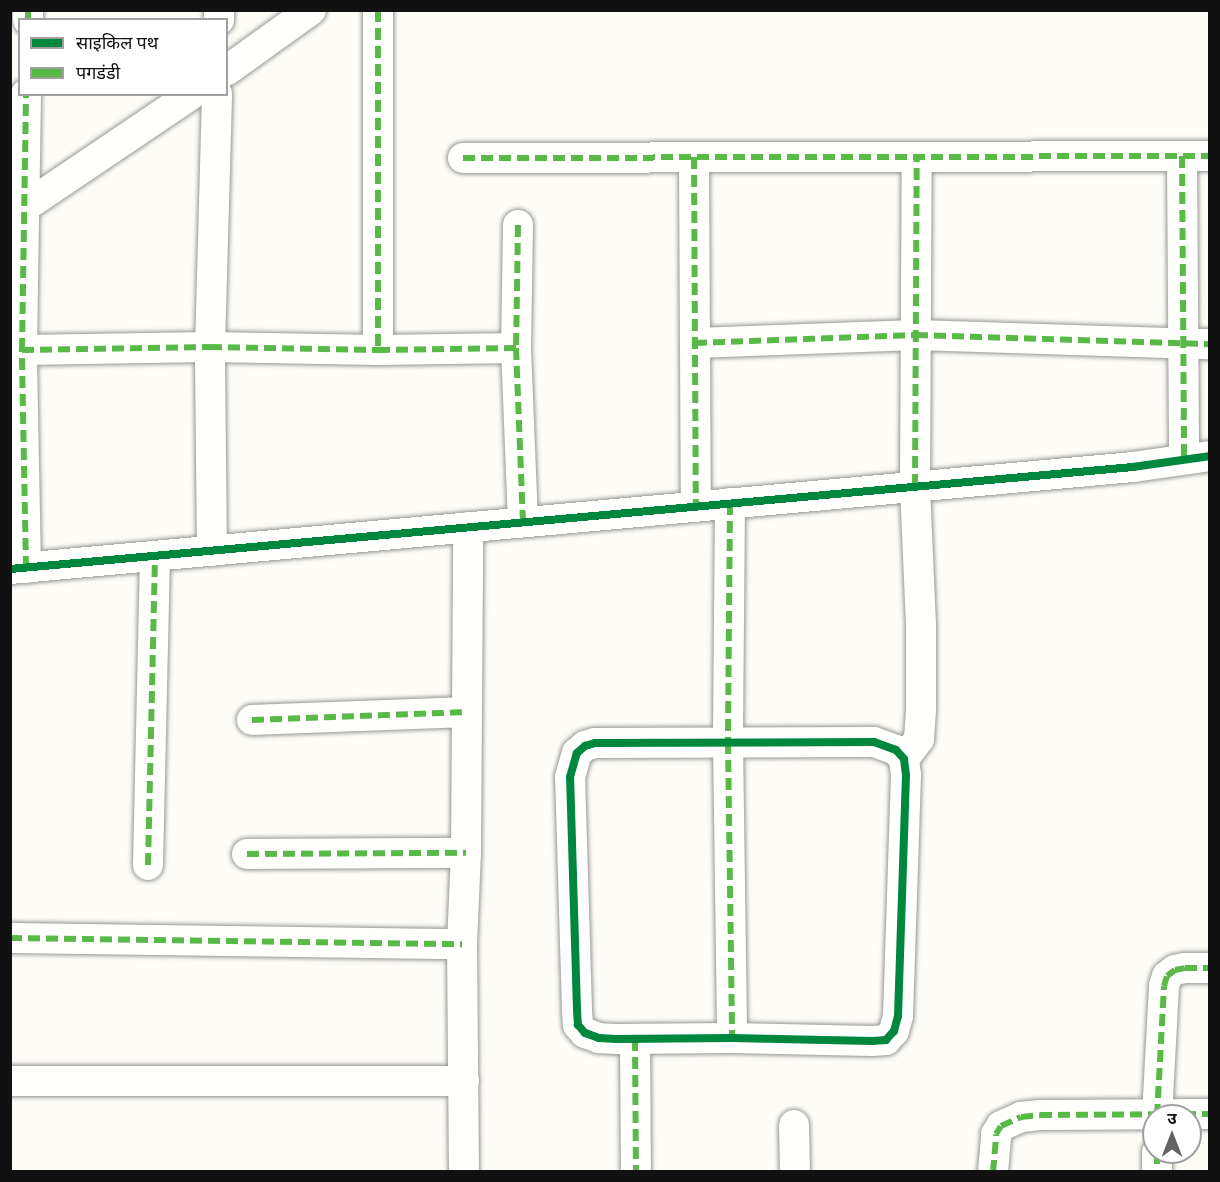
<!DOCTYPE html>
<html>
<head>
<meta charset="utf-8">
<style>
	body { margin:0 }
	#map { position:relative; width:1220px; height:1182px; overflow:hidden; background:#fdfcf7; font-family:"IBM Plex Serif","Noto Sans Devanagari",serif }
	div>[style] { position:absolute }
	.roads { filter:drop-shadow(0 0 2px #979795) drop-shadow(0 0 2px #979795) }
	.minor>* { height:30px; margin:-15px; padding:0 15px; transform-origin:15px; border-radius:15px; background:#fffffe }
	.quiet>* { height:6px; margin-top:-3px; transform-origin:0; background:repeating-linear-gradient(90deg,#58b947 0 12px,transparent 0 18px) }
	.cycleway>* { height:8px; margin:-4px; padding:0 4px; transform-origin:4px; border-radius:4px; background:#00873e }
	span { translate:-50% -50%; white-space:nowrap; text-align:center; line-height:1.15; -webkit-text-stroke:6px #fff; paint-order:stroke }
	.frame { position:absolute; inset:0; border:12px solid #111; pointer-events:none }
	.legend { position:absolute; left:18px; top:18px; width:210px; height:78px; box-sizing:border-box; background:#fff; border:2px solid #a0a0a0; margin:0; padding:8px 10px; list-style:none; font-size:18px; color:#111 }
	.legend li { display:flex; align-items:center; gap:12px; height:30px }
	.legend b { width:30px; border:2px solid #a0a0a0 }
	.north { position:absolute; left:1142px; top:1104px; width:60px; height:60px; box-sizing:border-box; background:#fff; border:2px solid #a0a0a0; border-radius:50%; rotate:0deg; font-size:16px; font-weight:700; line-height:24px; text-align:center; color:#111 }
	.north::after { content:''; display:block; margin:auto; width:21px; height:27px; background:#646362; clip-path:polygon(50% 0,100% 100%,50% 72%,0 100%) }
</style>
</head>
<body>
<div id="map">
	<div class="roads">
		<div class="minor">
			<i style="left:378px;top:10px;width:340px;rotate:90deg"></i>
			<i style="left:28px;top:20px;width:10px;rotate:-90deg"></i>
			<i style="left:219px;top:20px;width:10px;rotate:-90deg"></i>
			<i style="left:226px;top:71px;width:105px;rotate:-35.7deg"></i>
			<i style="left:1182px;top:156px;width:302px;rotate:89.6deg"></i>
			<i style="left:694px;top:157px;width:350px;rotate:89.7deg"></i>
			<i style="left:463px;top:158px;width:747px;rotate:-0.15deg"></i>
			<i style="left:23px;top:208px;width:204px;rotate:-34deg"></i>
			<i style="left:518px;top:225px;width:123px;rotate:90.9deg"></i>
			<i style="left:516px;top:348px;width:174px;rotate:87.7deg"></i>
			<i style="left:695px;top:343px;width:221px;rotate:-2.1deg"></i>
			<i style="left:916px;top:335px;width:294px;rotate:1.8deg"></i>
			<i style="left:22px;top:350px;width:188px;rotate:-0.9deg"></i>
			<i style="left:210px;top:347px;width:168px;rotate:1deg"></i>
			<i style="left:378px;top:350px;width:138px;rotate:-0.8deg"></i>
			<i style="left:730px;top:503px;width:239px;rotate:90.5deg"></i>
			<i style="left:728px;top:742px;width:296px;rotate:89.2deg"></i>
			<i style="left:212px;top:551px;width:204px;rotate:-90.6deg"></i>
			<i style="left:210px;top:347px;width:253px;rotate:-88.4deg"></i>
			<i style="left:26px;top:568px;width:218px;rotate:-91.1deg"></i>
			<i style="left:22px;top:350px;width:256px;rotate:-89.1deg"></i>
			<i style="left:10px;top:569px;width:1128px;rotate:-5.19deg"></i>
			<i style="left:1133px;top:467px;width:78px;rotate:-8.1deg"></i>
			<i style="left:252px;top:720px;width:215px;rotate:-2.1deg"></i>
			<i style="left:874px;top:742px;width:23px;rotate:20deg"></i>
			<i style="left:896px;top:750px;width:12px;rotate:48deg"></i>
			<i style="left:904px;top:759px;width:16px;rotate:83deg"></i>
			<i style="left:906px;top:775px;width:241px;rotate:91.9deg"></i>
			<i style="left:898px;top:1016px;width:16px;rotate:105deg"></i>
			<i style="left:894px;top:1031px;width:12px;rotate:132deg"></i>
			<i style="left:886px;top:1040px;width:14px;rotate:176deg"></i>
			<i style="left:872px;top:1041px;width:140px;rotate:-178.8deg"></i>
			<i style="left:732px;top:1038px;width:116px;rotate:179.5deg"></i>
			<i style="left:616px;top:1039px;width:17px;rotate:-177deg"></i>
			<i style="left:599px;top:1038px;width:15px;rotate:-160deg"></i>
			<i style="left:585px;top:1033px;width:11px;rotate:-131deg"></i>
			<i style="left:578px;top:1025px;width:15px;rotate:-94deg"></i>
			<i style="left:577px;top:1010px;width:233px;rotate:-91.7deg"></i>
			<i style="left:570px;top:777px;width:25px;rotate:-74deg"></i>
			<i style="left:577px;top:753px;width:11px;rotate:-41deg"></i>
			<i style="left:585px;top:746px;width:10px;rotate:-17deg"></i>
			<i style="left:595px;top:743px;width:279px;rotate:-0.2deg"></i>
			<i style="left:904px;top:759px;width:25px;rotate:-53deg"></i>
			<i style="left:919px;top:739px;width:30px;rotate:-86deg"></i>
			<i style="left:921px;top:709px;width:84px;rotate:-90deg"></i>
			<i style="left:921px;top:625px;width:139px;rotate:-92.5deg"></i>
			<i style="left:915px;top:486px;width:328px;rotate:-89.7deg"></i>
			<i style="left:247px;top:854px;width:219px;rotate:-0.3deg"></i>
			<i style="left:148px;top:865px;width:309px;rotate:-88.7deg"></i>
			<i style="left:10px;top:938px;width:452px;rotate:0.8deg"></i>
			<i style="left:635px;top:1039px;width:133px;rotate:89.6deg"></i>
			<i style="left:10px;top:1081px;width:454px"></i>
			<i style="left:1157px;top:1116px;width:130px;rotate:-86.9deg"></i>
			<i style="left:1164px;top:986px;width:10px;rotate:-73deg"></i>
			<i style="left:1167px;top:976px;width:10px;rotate:-37deg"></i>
			<i style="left:1175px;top:970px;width:10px;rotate:-11deg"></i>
			<i style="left:1185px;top:968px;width:25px"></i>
			<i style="left:794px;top:1125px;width:47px;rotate:88.8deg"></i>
			<i style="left:1157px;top:1152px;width:20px;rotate:90deg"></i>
			<i style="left:464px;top:1172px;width:228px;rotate:-90.5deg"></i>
			<i style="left:462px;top:944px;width:91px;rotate:-87.5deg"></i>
			<i style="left:466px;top:853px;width:326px;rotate:-89.6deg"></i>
			<i style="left:993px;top:1172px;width:38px;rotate:-85deg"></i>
			<i style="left:996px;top:1134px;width:9px;rotate:-58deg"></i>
			<i style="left:1001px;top:1126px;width:22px;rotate:-24deg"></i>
			<i style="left:1021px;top:1117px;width:19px;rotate:-6deg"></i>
			<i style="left:1040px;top:1115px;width:170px;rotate:-0.3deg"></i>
		</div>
	</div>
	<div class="quiet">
		<i style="left:378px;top:10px;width:340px;rotate:90deg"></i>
		<i style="left:28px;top:20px;width:10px;rotate:-90deg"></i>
		<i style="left:1182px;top:156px;width:302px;rotate:89.6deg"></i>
		<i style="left:694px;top:157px;width:350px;rotate:89.7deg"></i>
		<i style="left:463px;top:158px;width:747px;rotate:-0.15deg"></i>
		<i style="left:518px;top:225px;width:123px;rotate:90.9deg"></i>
		<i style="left:516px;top:348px;width:174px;rotate:87.7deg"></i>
		<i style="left:695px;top:343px;width:221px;rotate:-2.1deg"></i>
		<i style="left:916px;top:335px;width:294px;rotate:1.8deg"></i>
		<i style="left:22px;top:350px;width:188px;rotate:-0.9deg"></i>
		<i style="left:210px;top:347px;width:168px;rotate:1deg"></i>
		<i style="left:378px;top:350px;width:138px;rotate:-0.8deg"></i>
		<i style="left:915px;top:486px;width:328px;rotate:-89.7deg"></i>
		<i style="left:730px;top:503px;width:239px;rotate:90.5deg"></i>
		<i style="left:728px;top:742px;width:296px;rotate:89.2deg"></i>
		<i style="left:26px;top:568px;width:218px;rotate:-91.1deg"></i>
		<i style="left:22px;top:350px;width:256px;rotate:-89.1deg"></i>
		<i style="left:252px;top:720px;width:215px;rotate:-2.1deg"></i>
		<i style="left:247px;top:854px;width:219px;rotate:-0.3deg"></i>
		<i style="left:148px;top:865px;width:309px;rotate:-88.7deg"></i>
		<i style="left:10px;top:938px;width:452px;rotate:0.8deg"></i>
		<i style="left:635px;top:1039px;width:133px;rotate:89.6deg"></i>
		<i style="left:1157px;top:1116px;width:130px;rotate:-86.9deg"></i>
		<i style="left:1164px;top:986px;width:10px;rotate:-73deg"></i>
		<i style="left:1167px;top:976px;width:10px;rotate:-37deg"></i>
		<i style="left:1175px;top:970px;width:10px;rotate:-11deg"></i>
		<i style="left:1185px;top:968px;width:25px"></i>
		<i style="left:1157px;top:1152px;width:20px;rotate:90deg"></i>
		<i style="left:993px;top:1172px;width:38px;rotate:-85deg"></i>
		<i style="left:996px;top:1134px;width:9px;rotate:-58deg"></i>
		<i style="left:1001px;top:1126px;width:22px;rotate:-24deg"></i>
		<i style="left:1021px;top:1117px;width:19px;rotate:-6deg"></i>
		<i style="left:1040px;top:1115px;width:170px;rotate:-0.3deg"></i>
	</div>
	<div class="cycleway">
		<i style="left:10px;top:569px;width:1128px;rotate:-5.19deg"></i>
		<i style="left:1133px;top:467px;width:78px;rotate:-8.1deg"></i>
		<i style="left:874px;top:742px;width:23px;rotate:20deg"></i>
		<i style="left:896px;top:750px;width:12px;rotate:48deg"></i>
		<i style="left:904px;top:759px;width:16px;rotate:83deg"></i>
		<i style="left:906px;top:775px;width:241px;rotate:91.9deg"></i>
		<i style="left:898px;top:1016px;width:16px;rotate:105deg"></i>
		<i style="left:894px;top:1031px;width:12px;rotate:132deg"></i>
		<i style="left:886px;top:1040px;width:14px;rotate:176deg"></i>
		<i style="left:872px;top:1041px;width:140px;rotate:-178.8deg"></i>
		<i style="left:732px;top:1038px;width:116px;rotate:179.5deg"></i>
		<i style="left:616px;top:1039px;width:17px;rotate:-177deg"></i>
		<i style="left:599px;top:1038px;width:15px;rotate:-160deg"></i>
		<i style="left:585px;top:1033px;width:11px;rotate:-131deg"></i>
		<i style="left:578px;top:1025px;width:15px;rotate:-94deg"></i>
		<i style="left:577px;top:1010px;width:233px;rotate:-91.7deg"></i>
		<i style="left:570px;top:777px;width:25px;rotate:-74deg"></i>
		<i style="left:577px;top:753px;width:11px;rotate:-41deg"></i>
		<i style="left:585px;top:746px;width:10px;rotate:-17deg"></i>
		<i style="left:595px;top:743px;width:279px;rotate:-0.2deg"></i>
	</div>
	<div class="frame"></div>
	<ul class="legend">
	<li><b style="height:8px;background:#00873e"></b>साइकिल पथ</li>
	<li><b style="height:8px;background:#58b947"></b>पगडंडी</li>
	</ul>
	<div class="north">उ</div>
</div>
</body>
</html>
